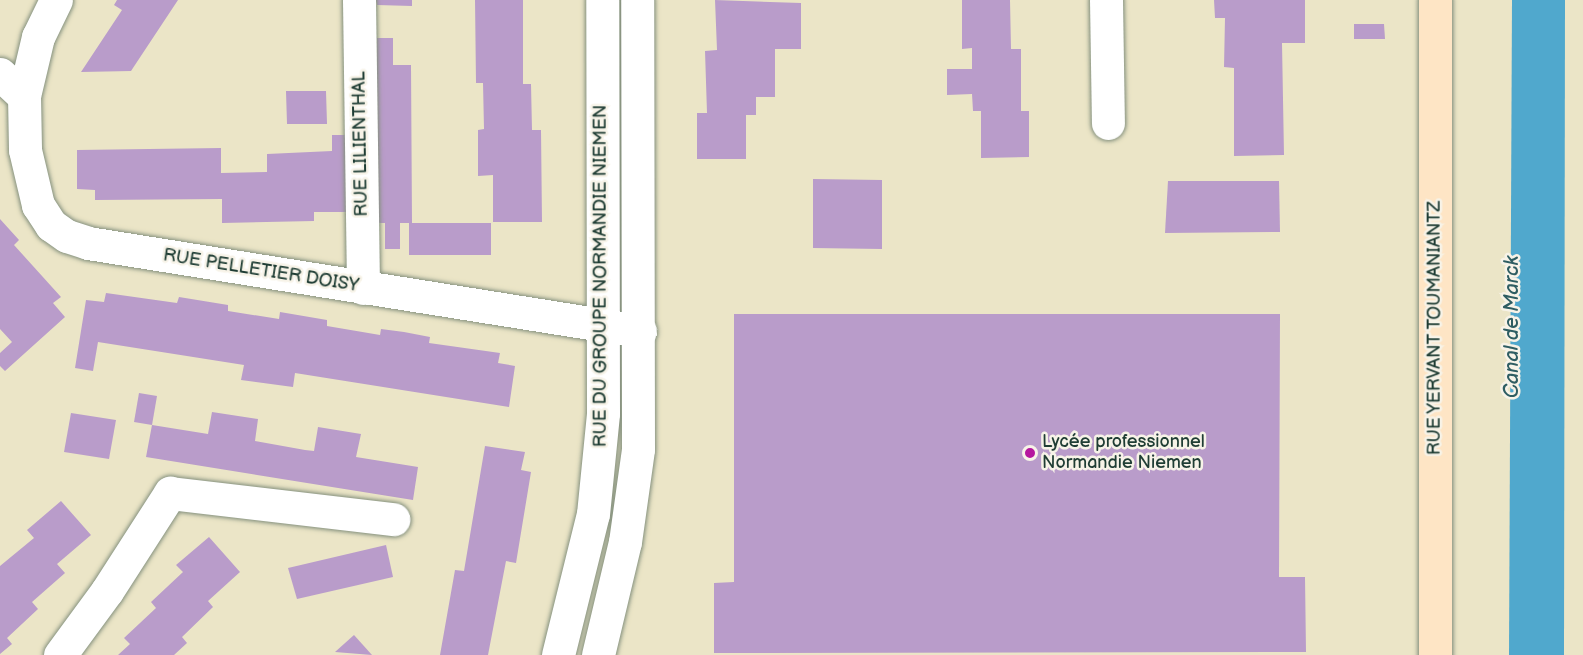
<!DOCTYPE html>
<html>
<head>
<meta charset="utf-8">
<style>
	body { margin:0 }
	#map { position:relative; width:1583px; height:655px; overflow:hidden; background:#ebe5c7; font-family:"Balsamiq Sans",sans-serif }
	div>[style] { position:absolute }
	.water>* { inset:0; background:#50a8cd }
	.building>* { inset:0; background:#b99cca }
	.roads { filter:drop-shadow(0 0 2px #85917e) drop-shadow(0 0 2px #85917e) }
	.street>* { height:33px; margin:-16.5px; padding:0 16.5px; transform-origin:16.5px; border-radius:16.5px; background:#fff }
	.secondary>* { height:33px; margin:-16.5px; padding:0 16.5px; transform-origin:16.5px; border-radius:16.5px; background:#fee5c5 }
	.dots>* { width:16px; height:16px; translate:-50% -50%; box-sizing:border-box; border:3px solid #f7f3e8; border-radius:50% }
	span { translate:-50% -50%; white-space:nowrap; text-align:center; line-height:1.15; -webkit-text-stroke:5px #f7f3e8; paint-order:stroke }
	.street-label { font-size:18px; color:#1f3d34 }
	.poi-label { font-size:18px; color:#1f3d34 }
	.left { translate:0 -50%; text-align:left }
	.water-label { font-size:20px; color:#2e5d62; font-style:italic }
</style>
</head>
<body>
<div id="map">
	<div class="water">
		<i style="clip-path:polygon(1512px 0,1565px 0,1564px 655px,1509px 655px)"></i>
	</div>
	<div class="building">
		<i style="clip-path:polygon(117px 0,178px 0,131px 71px,81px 72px,122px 10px,114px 5px)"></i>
		<i style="clip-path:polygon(376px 0,412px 0,412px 6px,377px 5px)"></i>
		<i style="clip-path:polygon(475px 0,523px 0,523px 84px,531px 84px,532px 130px,541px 130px,542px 222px,493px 222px,493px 175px,478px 176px,478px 130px,484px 129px,483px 83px,476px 83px)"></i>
		<i style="clip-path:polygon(715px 0,801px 3px,801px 49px,775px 49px,775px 97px,756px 97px,756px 115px,746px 115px,746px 159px,697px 159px,697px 113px,707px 113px,705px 51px,717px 50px)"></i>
		<i style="clip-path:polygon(962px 0,1010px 0,1011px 49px,1021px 49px,1021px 111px,1029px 111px,1029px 157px,981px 158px,981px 111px,973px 111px,972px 94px,947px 95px,947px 69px,972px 69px,972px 48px,962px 49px)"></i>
		<i style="clip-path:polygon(1214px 0,1305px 0,1305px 43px,1282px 43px,1284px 155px,1234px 156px,1234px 68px,1224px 67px,1225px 18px,1215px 18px)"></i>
		<i style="clip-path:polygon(1354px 24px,1384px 24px,1385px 39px,1354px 39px)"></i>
		<i style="clip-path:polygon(377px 38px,393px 38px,393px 65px,411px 65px,412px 223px,491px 223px,491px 255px,409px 255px,409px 223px,400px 223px,400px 249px,385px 249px,385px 223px,377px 223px)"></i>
		<i style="clip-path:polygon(286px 91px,326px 91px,327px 124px,287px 124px)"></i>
		<i style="clip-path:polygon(332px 135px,352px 135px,353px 212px,314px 212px,314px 221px,222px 223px,222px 199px,95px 200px,95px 190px,77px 189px,77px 150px,221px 148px,221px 173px,267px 172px,267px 154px,332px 151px)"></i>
		<i style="clip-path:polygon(813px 179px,882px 180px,882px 249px,813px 248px)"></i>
		<i style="clip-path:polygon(1168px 181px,1279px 181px,1280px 232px,1165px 233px)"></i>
		<i style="clip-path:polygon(0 219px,19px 240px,14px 245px,61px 297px,53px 303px,65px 317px,5px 371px,0 366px,0 353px,12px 342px,0 329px)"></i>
		<i style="clip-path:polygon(106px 293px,177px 303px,179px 297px,228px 305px,228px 311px,279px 319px,280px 312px,327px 320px,327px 326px,380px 335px,381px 329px,404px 332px,430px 337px,429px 343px,500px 353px,498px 363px,515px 366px,509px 407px,295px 373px,293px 387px,241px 380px,244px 365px,98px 342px,93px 371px,75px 368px,86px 300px,104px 302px)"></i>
		<i style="clip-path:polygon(734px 314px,1280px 314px,1279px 577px,1305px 577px,1306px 652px,714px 653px,714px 583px,734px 582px)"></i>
		<i style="clip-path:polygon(139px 393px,157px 396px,152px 425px,134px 422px)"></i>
		<i style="clip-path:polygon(212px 412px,258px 419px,255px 441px,305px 450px,314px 451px,318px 427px,361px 434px,356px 457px,418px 467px,413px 500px,146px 457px,152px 425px,208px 434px)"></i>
		<i style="clip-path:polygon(71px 413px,116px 420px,109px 459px,64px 452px)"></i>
		<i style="clip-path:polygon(485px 446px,525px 452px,521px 470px,531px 472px,516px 563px,506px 561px,488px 655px,440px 655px,455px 570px,464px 571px)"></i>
		<i style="clip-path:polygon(61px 501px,91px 535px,57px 564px,65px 573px,32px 602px,38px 609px,7px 638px,12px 644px,0 654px,0 566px,34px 538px,27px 530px)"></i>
		<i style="clip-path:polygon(209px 537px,240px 572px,208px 601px,213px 607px,182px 637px,187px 643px,174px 655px,118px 655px,130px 644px,124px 638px,156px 608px,151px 602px,183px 572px,176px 565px)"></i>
		<i style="clip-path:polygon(386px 545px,393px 577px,297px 599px,288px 568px)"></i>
		<i style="clip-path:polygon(354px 635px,372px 655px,335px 652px)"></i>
	</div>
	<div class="roads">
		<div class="street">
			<i style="left:359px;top:0;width:288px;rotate:89.2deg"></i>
			<i style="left:1106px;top:0;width:123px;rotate:89.1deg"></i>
			<i style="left:0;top:74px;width:33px;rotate:43deg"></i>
			<i style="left:24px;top:96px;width:54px;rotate:88.9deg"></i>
			<i style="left:25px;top:150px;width:57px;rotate:76.7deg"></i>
			<i style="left:38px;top:205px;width:24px;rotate:57deg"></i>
			<i style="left:51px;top:225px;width:19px;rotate:35deg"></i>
			<i style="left:67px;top:236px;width:22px;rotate:18deg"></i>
			<i style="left:88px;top:243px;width:559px;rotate:9.06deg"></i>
			<i style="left:24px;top:96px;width:61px;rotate:-76.7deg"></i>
			<i style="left:38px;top:37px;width:41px;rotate:-64.1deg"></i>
			<i style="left:60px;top:655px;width:79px;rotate:-53.7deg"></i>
			<i style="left:107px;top:591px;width:117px;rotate:-57.3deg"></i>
			<i style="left:170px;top:493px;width:225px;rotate:6.7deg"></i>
			<i style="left:558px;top:655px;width:145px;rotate:-76.1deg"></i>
			<i style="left:593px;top:514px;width:101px;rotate:-84.3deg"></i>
			<i style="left:603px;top:413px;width:413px;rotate:-90.1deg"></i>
			<i style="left:598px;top:655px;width:116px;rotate:-76.6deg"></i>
			<i style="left:625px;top:542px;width:94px;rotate:-82deg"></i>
			<i style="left:638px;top:449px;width:449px;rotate:-90.1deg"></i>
		</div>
		<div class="secondary">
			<i style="left:1435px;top:0;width:655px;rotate:90deg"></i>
		</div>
	</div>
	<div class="dots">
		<i style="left:1030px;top:453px;background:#b5179e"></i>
	</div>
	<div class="street-label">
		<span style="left:361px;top:144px;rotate:-91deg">RUE LILIENTHAL</span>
		<span style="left:261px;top:271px;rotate:9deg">RUE PELLETIER DOISY</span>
		<span style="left:601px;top:276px;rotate:-90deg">RUE DU GROUPE NORMANDIE NIEMEN</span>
		<span style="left:1435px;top:328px;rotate:-90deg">RUE YERVANT TOUMANIANTZ</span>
	</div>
	<div class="poi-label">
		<span class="left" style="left:1042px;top:453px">Lycée professionnel<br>Normandie Niemen</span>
	</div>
	<div class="water-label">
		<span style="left:1512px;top:327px;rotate:-90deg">Canal de Marck</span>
	</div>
</div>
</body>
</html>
